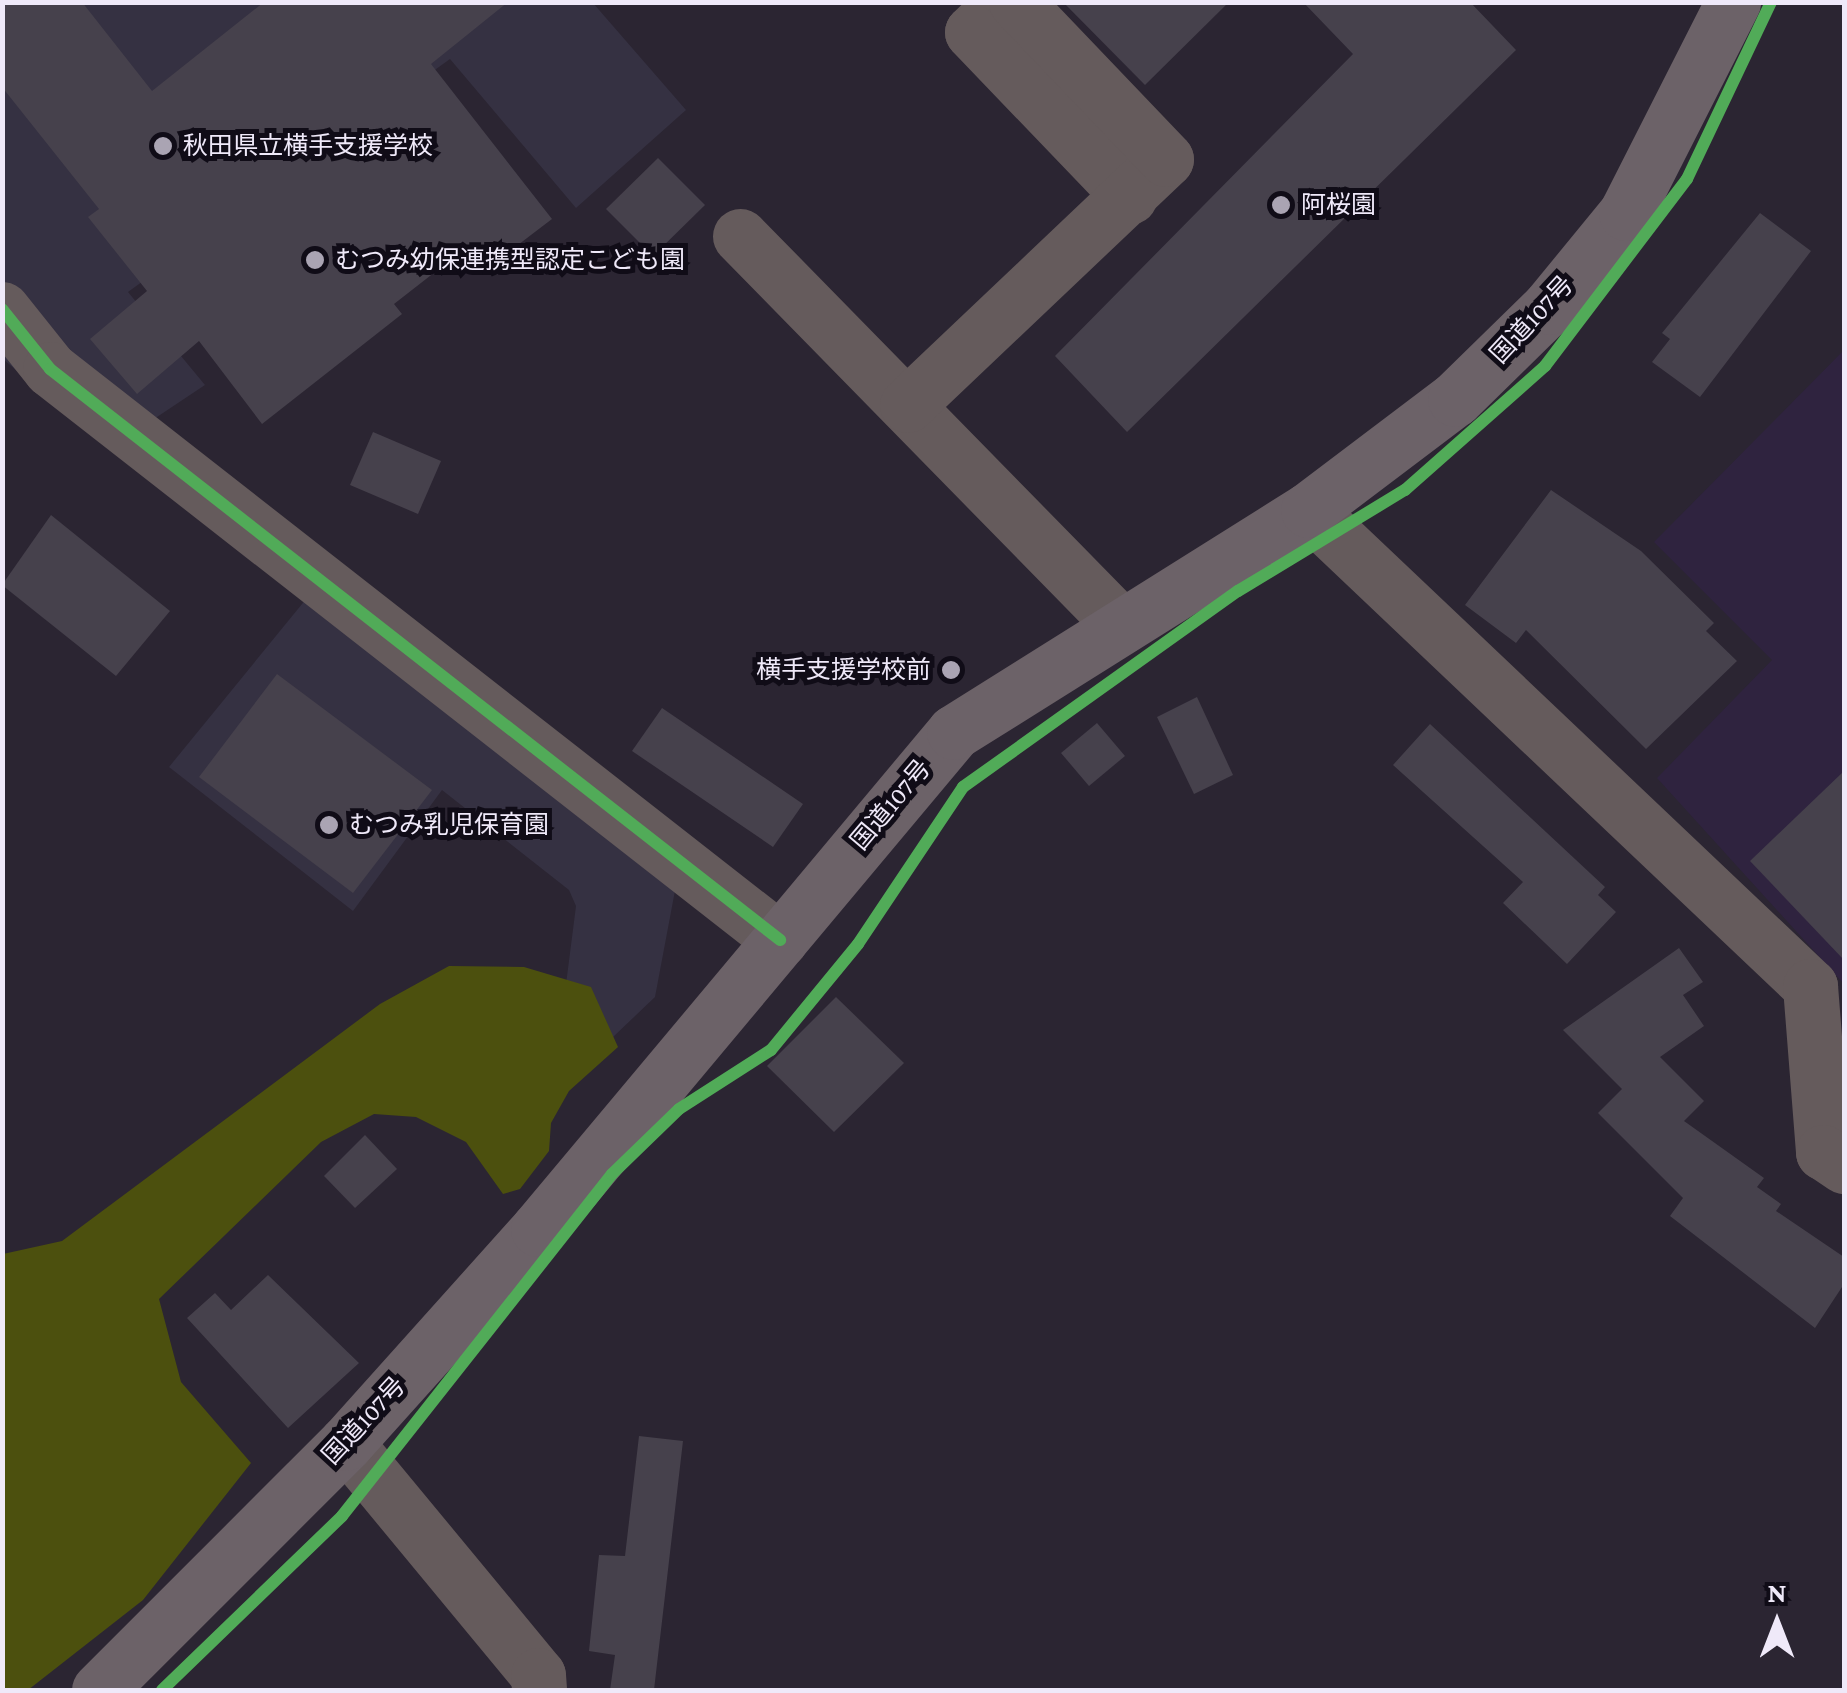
<!DOCTYPE html>
<html>
<head>
<meta charset="utf-8">
<style>
	body { margin:0 }
	#map { position:relative; width:1847px; height:1693px; overflow:hidden; background:#2b2532; font-family:"Crimson Pro","Noto Sans JP",serif }
	div>[style] { position:absolute }
	.built>* { inset:0; background:#2f233f }
	.education>* { inset:0; background:#353142 }
	.forest>* { inset:0; background:#4c500e }
	.building>* { inset:0; background:#46414c }
	.minor>* { height:55px; margin:-27.5px; padding:0 27.5px; transform-origin:27.5px; border-radius:27.5px; background:#655b5c }
	.highway>* { height:55px; margin:-27.5px; padding:0 27.5px; transform-origin:27.5px; border-radius:27.5px; background:#6c6268 }
	.cycleway>* { height:12px; margin:-6px; padding:0 6px; transform-origin:6px; border-radius:6px; background:#51ab58 }
	.dots>* { width:28px; height:28px; translate:-50% -50%; box-sizing:border-box; border:5px solid #100c17; border-radius:50% }
	span { translate:-50% -50%; white-space:nowrap; text-align:center; line-height:1.15; -webkit-text-stroke:10px #100c17; paint-order:stroke }
	.poi-label { font-size:25px; color:#efe9f9 }
	.left { translate:0 -50%; text-align:left }
	.right { translate:-100% -50%; text-align:right }
	.street-label { font-size:25px; color:#efe9f9 }
	.frame { position:absolute; inset:0; border:5px solid #efe9f9; pointer-events:none }
	.north { position:absolute; left:1727px; top:1573px; width:100px; height:100px; -webkit-text-stroke:8px #100c17; paint-order:stroke; rotate:0deg; font-size:28px; font-weight:700; line-height:40px; text-align:center; color:#efe9f9 }
	.north::after { content:''; display:block; margin:auto; width:35px; height:45px; background:#efe9f9; clip-path:polygon(50% 0,100% 100%,50% 72%,0 100%) }
</style>
</head>
<body>
<div id="map">
	<div class="built">
		<i style="clip-path:polygon(1844px 350px,1844px 984px,1657px 778px,1772px 660px,1654px 542px)"></i>
	</div>
	<div class="education">
		<i style="clip-path:polygon(3px 3px,593px 3px,686px 110px,576px 208px,450px 59px,128px 292px,205px 385px,109px 449px,3px 359px)"></i>
		<i style="clip-path:polygon(311px 593px,677px 880px,655px 997px,591px 1058px,559px 1039px,576px 906px,569px 890px,442px 790px,353px 911px,169px 767px)"></i>
	</div>
	<div class="forest">
		<i style="clip-path:polygon(449px 966px,524px 967px,591px 987px,618px 1047px,569px 1091px,551px 1123px,549px 1151px,520px 1189px,503px 1194px,466px 1142px,416px 1117px,374px 1114px,321px 1142px,159px 1299px,181px 1382px,251px 1463px,143px 1600px,28px 1690px,3px 1690px,3px 1254px,62px 1241px,380px 1004px)"></i>
	</div>
	<div class="building">
		<i style="clip-path:polygon(2px 2px,82px 2px,152px 91px,264px 2px,508px 2px,431px 64px,552px 219px,489px 267px,471px 244px,394px 304px,402px 314px,262px 424px,199px 341px,137px 394px,90px 339px,147px 291px,88px 217px,99px 209px,2px 87px)"></i>
		<i style="clip-path:polygon(1063px 2px,1229px 2px,1145px 85px)"></i>
		<i style="clip-path:polygon(1303px 2px,1470px 2px,1516px 50px,1127px 432px,1055px 356px,1353px 54px)"></i>
		<i style="clip-path:polygon(658px 158px,705px 205px,653px 256px,606px 209px)"></i>
		<i style="clip-path:polygon(1760px 213px,1811px 251px,1700px 397px,1652px 362px,1670px 339px,1662px 333px)"></i>
		<i style="clip-path:polygon(373px 432px,441px 461px,418px 514px,350px 485px)"></i>
		<i style="clip-path:polygon(1551px 490px,1641px 551px,1714px 623px,1706px 631px,1737px 661px,1646px 749px,1526px 630px,1516px 643px,1465px 605px)"></i>
		<i style="clip-path:polygon(51px 515px,170px 611px,116px 676px,2px 585px)"></i>
		<i style="clip-path:polygon(277px 674px,432px 790px,353px 893px,199px 777px)"></i>
		<i style="clip-path:polygon(1197px 697px,1233px 775px,1194px 794px,1157px 717px)"></i>
		<i style="clip-path:polygon(662px 708px,803px 804px,773px 847px,632px 751px)"></i>
		<i style="clip-path:polygon(1097px 723px,1125px 756px,1089px 786px,1061px 753px)"></i>
		<i style="clip-path:polygon(1430px 724px,1605px 887px,1598px 895px,1616px 912px,1567px 964px,1503px 903px,1523px 882px,1393px 765px)"></i>
		<i style="clip-path:polygon(1844px 771px,1844px 960px,1750px 861px)"></i>
		<i style="clip-path:polygon(1679px 948px,1703px 982px,1683px 995px,1704px 1026px,1660px 1057px,1704px 1101px,1684px 1121px,1764px 1178px,1757px 1187px,1781px 1204px,1776px 1211px,1844px 1257px,1844px 1284px,1815px 1328px,1670px 1216px,1683px 1198px,1598px 1113px,1622px 1089px,1563px 1030px)"></i>
		<i style="clip-path:polygon(836px 997px,904px 1063px,834px 1132px,767px 1066px)"></i>
		<i style="clip-path:polygon(365px 1135px,397px 1169px,355px 1208px,324px 1176px)"></i>
		<i style="clip-path:polygon(268px 1275px,359px 1363px,288px 1428px,187px 1318px,215px 1293px,231px 1310px)"></i>
		<i style="clip-path:polygon(639px 1436px,683px 1441px,654px 1690px,610px 1690px,615px 1655px,589px 1651px,599px 1555px,625px 1556px)"></i>
	</div>
	<div class="minor">
		<i style="left:1003px;top:2px;width:43px;rotate:135.9deg"></i>
		<i style="left:972px;top:32px;width:228px;rotate:46.2deg"></i>
		<i style="left:740px;top:236px;width:546px;rotate:45.59deg"></i>
		<i style="left:2px;top:309px;width:77px;rotate:51.3deg"></i>
		<i style="left:50px;top:369px;width:927px;rotate:38.03deg"></i>
		<i style="left:907px;top:405px;width:357px;rotate:-43.5deg"></i>
		<i style="left:1166px;top:159px;width:217px;rotate:-133.7deg"></i>
		<i style="left:1308px;top:510px;width:692px;rotate:43.48deg"></i>
		<i style="left:1810px;top:986px;width:167px;rotate:85.5deg"></i>
		<i style="left:1823px;top:1152px;width:25px;rotate:34deg"></i>
		<i style="left:346px;top:1443px;width:301px;rotate:50.4deg"></i>
		<i style="left:538px;top:1675px;width:15px;rotate:86deg"></i>
	</div>
	<div class="highway">
		<i style="left:99px;top:1690px;width:349px;rotate:-45deg"></i>
		<i style="left:346px;top:1443px;width:288px;rotate:-48.1deg"></i>
		<i style="left:538px;top:1229px;width:648px;rotate:-50.07deg"></i>
		<i style="left:954px;top:732px;width:418px;rotate:-32.1deg"></i>
		<i style="left:1308px;top:510px;width:184px;rotate:-37.1deg"></i>
		<i style="left:1455px;top:399px;width:132px;rotate:-44.4deg"></i>
		<i style="left:1549px;top:307px;width:122px;rotate:-50.7deg"></i>
		<i style="left:1626px;top:213px;width:237px;rotate:-63.1deg"></i>
	</div>
	<div class="cycleway">
		<i style="left:2px;top:309px;width:77px;rotate:51.3deg"></i>
		<i style="left:50px;top:369px;width:927px;rotate:38.03deg"></i>
		<i style="left:162px;top:1690px;width:250px;rotate:-44deg"></i>
		<i style="left:342px;top:1516px;width:436px;rotate:-51.7deg"></i>
		<i style="left:612px;top:1174px;width:93px;rotate:-44.1deg"></i>
		<i style="left:679px;top:1109px;width:109px;rotate:-32.7deg"></i>
		<i style="left:771px;top:1050px;width:137px;rotate:-50.6deg"></i>
		<i style="left:858px;top:944px;width:189px;rotate:-56.2deg"></i>
		<i style="left:963px;top:787px;width:338px;rotate:-35.5deg"></i>
		<i style="left:1238px;top:591px;width:195px;rotate:-31.2deg"></i>
		<i style="left:1405px;top:490px;width:187px;rotate:-41.5deg"></i>
		<i style="left:1545px;top:366px;width:235px;rotate:-52.8deg"></i>
		<i style="left:1687px;top:179px;width:196px;rotate:-64.6deg"></i>
	</div>
	<div class="dots">
		<i style="left:163px;top:146px;background:#aaa4b3"></i>
		<i style="left:1281px;top:205px;background:#aaa4b3"></i>
		<i style="left:315px;top:260px;background:#aaa4b3"></i>
		<i style="left:951px;top:670px;background:#aaa4b3"></i>
		<i style="left:329px;top:825px;background:#aaa4b3"></i>
	</div>
	<div class="poi-label">
		<span class="left" style="left:183px;top:146px">秋田県立横手支援学校</span>
		<span class="left" style="left:1301px;top:205px">阿桜園</span>
		<span class="left" style="left:335px;top:260px">むつみ幼保連携型認定こども園</span>
		<span class="right" style="left:931px;top:670px">横手支援学校前</span>
		<span class="left" style="left:349px;top:825px">むつみ乳児保育園</span>
	</div>
	<div class="street-label">
		<span style="left:1532px;top:320px;rotate:-47deg">国道107号</span>
		<span style="left:891px;top:805px;rotate:-50deg">国道107号</span>
		<span style="left:364px;top:1421px;rotate:-47deg">国道107号</span>
	</div>
	<div class="frame"></div>
	<div class="north">N</div>
</div>
</body>
</html>
